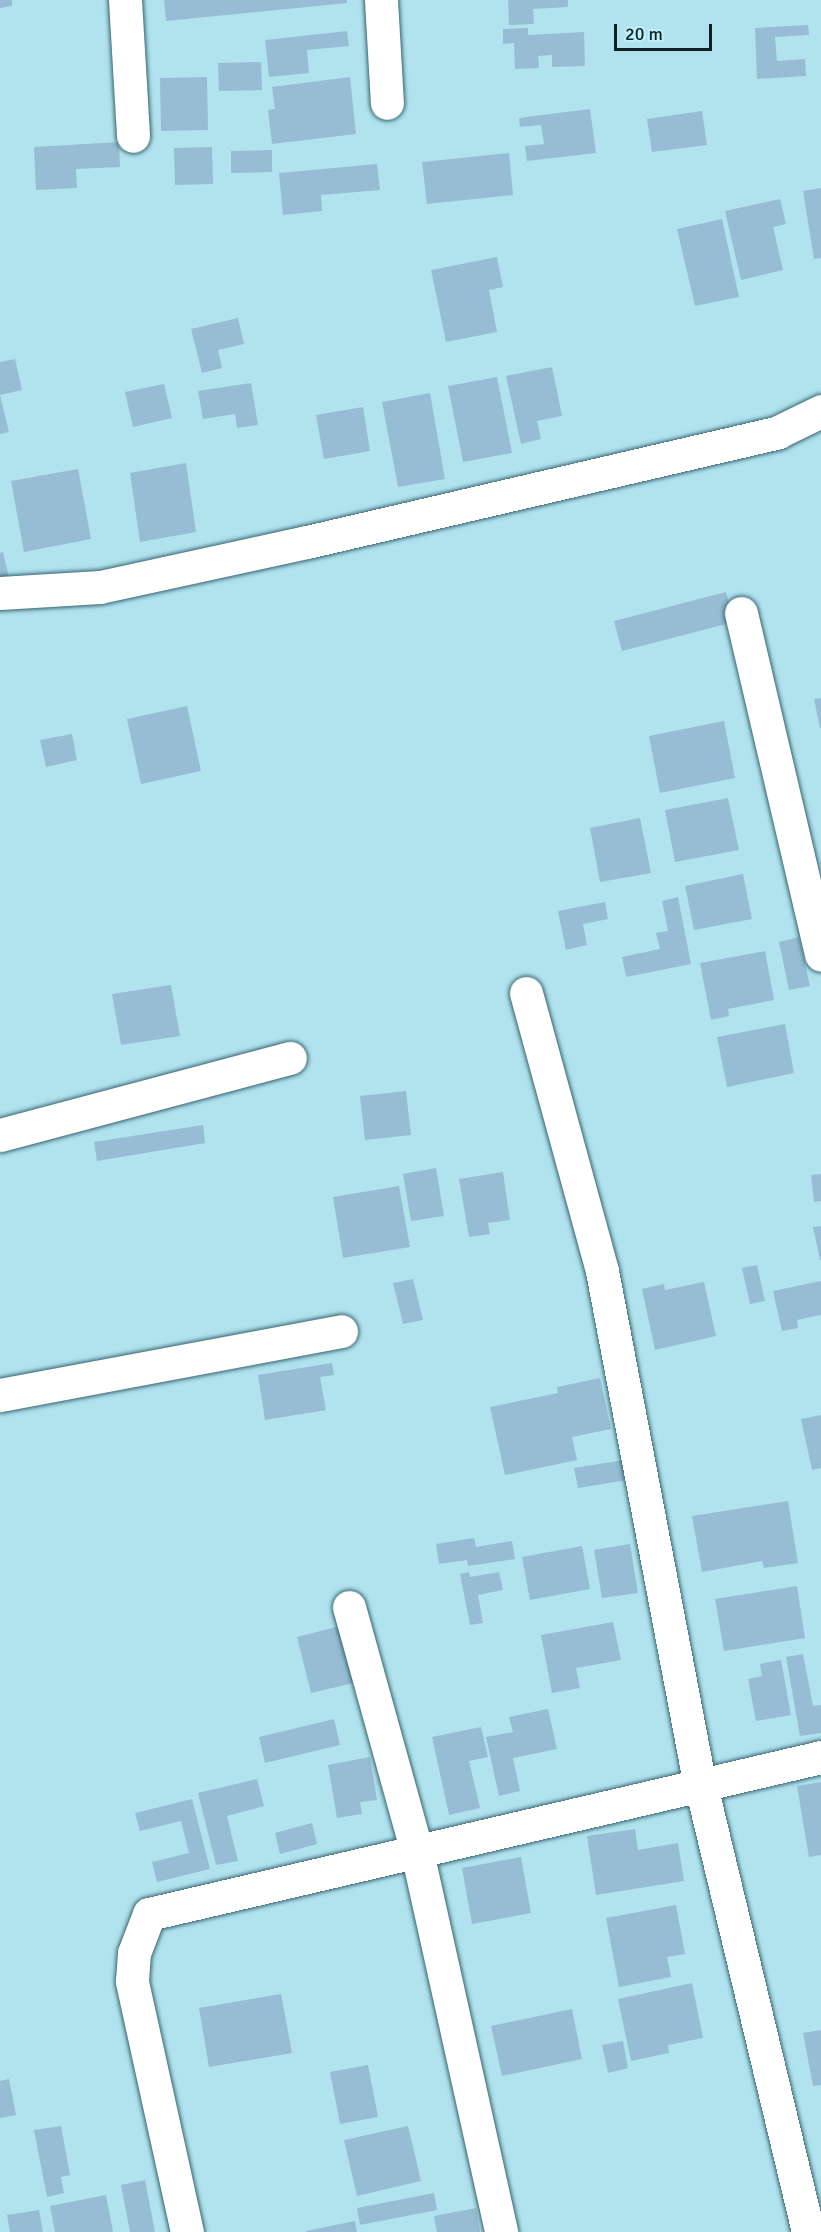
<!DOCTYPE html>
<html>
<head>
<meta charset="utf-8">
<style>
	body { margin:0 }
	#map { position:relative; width:821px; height:2232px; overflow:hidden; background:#b1e3ef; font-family:Signika,sans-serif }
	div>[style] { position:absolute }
	.building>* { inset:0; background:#96bdd4 }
	.roads { filter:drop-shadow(0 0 2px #376670) drop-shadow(0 0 2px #376670) }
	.minor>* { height:33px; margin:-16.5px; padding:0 16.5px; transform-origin:16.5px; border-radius:16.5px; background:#fff }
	span { translate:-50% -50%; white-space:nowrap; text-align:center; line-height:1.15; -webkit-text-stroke:4.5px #bef0fc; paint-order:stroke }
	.scale { position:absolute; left:614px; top:24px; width:98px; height:27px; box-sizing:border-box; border:3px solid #0d2125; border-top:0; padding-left:8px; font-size:18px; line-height:21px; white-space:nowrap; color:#0d2125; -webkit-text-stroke:4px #bef0fc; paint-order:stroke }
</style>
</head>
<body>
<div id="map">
	<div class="building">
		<i style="clip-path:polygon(0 0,12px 0,12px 6px,0 8px)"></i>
		<i style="clip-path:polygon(164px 0,347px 0,347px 3px,166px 21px)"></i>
		<i style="clip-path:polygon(508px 0,568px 0,568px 7px,533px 9px,534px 24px,509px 25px)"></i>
		<i style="clip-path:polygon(808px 25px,809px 35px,775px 37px,777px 61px,805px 59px,806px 76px,757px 79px,755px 28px)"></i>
		<i style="clip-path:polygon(528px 28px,528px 35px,584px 32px,585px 66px,552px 67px,552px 55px,538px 56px,539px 68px,515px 69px,514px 43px,503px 44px,503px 29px)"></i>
		<i style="clip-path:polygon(347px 31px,349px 46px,307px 50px,309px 73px,269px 77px,265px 40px)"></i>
		<i style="clip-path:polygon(261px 62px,262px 90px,219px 91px,218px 63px)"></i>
		<i style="clip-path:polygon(207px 77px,208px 130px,161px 131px,160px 78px)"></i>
		<i style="clip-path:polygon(350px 77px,356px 134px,272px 144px,268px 110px,275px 109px,272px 87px)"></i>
		<i style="clip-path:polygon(590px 109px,596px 153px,527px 161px,525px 146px,544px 144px,541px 125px,520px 127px,519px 118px)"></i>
		<i style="clip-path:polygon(702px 111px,707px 145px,652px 152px,647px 119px)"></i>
		<i style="clip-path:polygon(119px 142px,120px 167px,76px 169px,77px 188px,36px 190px,34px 147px)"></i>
		<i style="clip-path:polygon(212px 147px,213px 184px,175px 185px,174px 148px)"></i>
		<i style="clip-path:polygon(272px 150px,272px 172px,231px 173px,231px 151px)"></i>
		<i style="clip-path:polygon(509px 153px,513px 195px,427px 204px,422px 162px)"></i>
		<i style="clip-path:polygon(377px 164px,380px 190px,321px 195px,322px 211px,283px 215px,279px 173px)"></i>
		<i style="clip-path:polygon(821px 188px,821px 258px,814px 259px,803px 191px)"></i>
		<i style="clip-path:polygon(780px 199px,786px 224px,773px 227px,783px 270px,741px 280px,725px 211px)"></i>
		<i style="clip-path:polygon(722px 219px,739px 297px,695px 306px,677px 229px)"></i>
		<i style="clip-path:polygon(497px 257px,503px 287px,489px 290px,497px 332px,446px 342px,431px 270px)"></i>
		<i style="clip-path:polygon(238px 318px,244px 344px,218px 350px,222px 368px,202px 373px,191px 329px)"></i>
		<i style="clip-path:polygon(15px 359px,22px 390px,0 395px,0 362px)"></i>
		<i style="clip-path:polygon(552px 367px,562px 416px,537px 421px,541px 439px,521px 444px,506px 376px)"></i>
		<i style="clip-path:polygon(497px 377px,512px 453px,463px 462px,448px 386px)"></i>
		<i style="clip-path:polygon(251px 383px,258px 425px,237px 428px,235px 414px,203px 419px,198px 391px)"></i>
		<i style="clip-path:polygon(164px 384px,172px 418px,133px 427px,125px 392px)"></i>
		<i style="clip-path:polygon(430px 393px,445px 479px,398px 487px,382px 402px)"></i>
		<i style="clip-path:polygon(0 395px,9px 432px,0 434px)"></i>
		<i style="clip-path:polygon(363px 407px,370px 451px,324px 459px,316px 415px)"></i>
		<i style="clip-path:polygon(186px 463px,196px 532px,140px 542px,130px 473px)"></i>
		<i style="clip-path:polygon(78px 469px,91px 539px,24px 552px,11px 481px)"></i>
		<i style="clip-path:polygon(3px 552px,11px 586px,0 588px,0 553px)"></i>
		<i style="clip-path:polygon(726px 592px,734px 622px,622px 651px,614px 621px)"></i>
		<i style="clip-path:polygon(821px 698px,821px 728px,820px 728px,814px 699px)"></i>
		<i style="clip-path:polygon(187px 706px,201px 771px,141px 784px,127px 719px)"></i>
		<i style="clip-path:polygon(724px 721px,735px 778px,660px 793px,649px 736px)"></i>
		<i style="clip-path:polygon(72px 734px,77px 760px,46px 767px,40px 740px)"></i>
		<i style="clip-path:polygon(728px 798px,739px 850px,675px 862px,665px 810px)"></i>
		<i style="clip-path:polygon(640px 818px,651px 873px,600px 882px,590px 828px)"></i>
		<i style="clip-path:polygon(743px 874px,752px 919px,694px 930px,685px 886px)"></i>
		<i style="clip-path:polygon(678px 897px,691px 964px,626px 977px,622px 957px,660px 949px,656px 933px,668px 931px,662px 901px)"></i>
		<i style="clip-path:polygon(605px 902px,608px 919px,583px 924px,587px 945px,566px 950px,558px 911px)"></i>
		<i style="clip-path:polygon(799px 937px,810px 986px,789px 990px,779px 942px)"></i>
		<i style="clip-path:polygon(765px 951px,774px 1000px,728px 1009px,729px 1016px,711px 1020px,700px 963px)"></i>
		<i style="clip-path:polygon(171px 985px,180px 1036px,121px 1045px,112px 994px)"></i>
		<i style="clip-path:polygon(785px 1024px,794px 1073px,727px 1087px,717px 1037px)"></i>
		<i style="clip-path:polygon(406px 1091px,411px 1135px,365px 1140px,360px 1096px)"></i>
		<i style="clip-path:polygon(203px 1125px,205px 1143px,97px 1161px,94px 1142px)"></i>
		<i style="clip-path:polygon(436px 1168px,444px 1216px,411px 1221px,403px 1174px)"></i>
		<i style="clip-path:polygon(503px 1172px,510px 1220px,488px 1223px,490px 1234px,469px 1237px,459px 1179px)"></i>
		<i style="clip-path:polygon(821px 1174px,821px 1201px,814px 1202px,811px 1175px)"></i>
		<i style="clip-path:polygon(399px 1186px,410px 1247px,343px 1258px,333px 1197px)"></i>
		<i style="clip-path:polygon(821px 1226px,821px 1260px,820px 1260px,813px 1227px)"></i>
		<i style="clip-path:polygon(757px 1265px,765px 1301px,750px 1304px,742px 1268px)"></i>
		<i style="clip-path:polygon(413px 1279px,423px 1320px,403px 1324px,393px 1283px)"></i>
		<i style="clip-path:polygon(821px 1281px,821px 1315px,797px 1320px,798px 1328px,782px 1331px,773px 1291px)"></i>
		<i style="clip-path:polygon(704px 1282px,716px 1336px,655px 1350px,642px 1289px,664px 1284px,665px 1290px)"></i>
		<i style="clip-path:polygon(332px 1363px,334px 1375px,320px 1377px,326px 1410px,265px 1420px,258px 1375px)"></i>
		<i style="clip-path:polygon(600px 1378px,611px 1429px,572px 1437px,577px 1460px,505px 1475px,490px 1407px,558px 1393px,557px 1387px)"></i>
		<i style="clip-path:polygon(821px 1415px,821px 1468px,812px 1470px,801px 1419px)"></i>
		<i style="clip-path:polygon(624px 1460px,627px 1480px,578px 1488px,574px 1468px)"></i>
		<i style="clip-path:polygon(788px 1501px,798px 1563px,764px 1568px,762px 1561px,702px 1572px,692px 1516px)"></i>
		<i style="clip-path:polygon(474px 1538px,476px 1547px,512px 1541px,515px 1559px,468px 1566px,467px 1560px,439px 1564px,436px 1544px)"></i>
		<i style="clip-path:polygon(630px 1544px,638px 1593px,602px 1598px,594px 1550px)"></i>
		<i style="clip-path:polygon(582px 1546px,590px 1589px,530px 1600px,522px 1557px)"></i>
		<i style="clip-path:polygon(469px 1572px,470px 1577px,499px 1572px,503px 1590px,478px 1595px,483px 1623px,470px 1625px,460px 1574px)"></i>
		<i style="clip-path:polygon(797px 1586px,805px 1638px,724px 1651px,715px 1599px)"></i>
		<i style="clip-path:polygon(613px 1622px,621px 1660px,576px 1668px,580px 1688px,552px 1693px,541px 1635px)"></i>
		<i style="clip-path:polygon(344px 1625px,358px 1682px,311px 1693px,297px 1637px)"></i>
		<i style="clip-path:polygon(803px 1654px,813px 1706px,821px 1705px,821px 1733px,800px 1736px,786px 1657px)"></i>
		<i style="clip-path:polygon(781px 1660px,791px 1715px,756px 1721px,748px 1679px,762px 1676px,760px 1664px)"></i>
		<i style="clip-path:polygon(548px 1709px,557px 1749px,513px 1758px,520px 1791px,499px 1796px,486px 1737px,513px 1732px,509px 1717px)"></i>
		<i style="clip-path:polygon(334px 1719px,340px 1745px,265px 1763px,259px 1737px)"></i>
		<i style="clip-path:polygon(481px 1727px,488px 1757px,469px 1761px,480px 1808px,449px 1815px,432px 1737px)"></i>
		<i style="clip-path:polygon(370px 1757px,377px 1800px,360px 1802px,362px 1814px,337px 1818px,328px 1765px)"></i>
		<i style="clip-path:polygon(257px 1779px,264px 1806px,227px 1816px,238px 1861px,216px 1865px,198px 1793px)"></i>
		<i style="clip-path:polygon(821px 1782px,821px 1855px,809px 1857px,797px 1786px)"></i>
		<i style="clip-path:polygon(192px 1799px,210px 1869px,157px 1882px,152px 1862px,189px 1853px,181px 1821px,140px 1831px,135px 1813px)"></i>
		<i style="clip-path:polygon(312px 1823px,317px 1844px,280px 1854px,275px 1833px)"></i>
		<i style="clip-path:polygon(635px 1829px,638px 1850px,678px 1843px,684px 1881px,596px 1895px,587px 1836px)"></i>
		<i style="clip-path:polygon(521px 1857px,531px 1913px,472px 1924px,462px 1868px)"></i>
		<i style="clip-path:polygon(676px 1905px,685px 1954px,667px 1957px,671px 1977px,619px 1987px,606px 1918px)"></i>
		<i style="clip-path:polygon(692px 1983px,703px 2038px,668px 2045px,669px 2053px,631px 2061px,618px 1999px)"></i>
		<i style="clip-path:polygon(281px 1994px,292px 2053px,209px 2067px,199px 2008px)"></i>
		<i style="clip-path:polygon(572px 2009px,582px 2059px,502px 2076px,491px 2026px)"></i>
		<i style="clip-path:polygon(821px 2030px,821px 2085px,813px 2086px,803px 2033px)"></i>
		<i style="clip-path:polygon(623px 2041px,628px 2068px,608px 2073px,602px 2045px)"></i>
		<i style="clip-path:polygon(368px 2065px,378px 2117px,340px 2124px,330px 2072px)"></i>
		<i style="clip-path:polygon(9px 2079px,16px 2115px,0 2118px,0 2081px)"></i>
		<i style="clip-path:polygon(61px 2126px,70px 2175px,61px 2177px,64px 2193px,47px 2197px,34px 2130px)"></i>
		<i style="clip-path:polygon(408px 2126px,421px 2181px,357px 2196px,344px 2140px)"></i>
		<i style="clip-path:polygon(145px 2180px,155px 2232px,130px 2232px,121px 2185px)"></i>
		<i style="clip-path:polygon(434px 2193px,437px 2210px,360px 2225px,357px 2208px)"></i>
		<i style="clip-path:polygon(106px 2195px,113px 2232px,55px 2232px,50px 2206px)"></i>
		<i style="clip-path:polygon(476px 2208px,480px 2232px,437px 2232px,434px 2216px)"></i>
		<i style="clip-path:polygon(39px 2210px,43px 2232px,10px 2232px,7px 2215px)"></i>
		<i style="clip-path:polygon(355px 2221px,357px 2232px,306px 2232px,306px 2231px)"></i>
	</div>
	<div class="roads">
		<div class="minor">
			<i style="left:125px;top:0;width:136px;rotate:86.6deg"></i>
			<i style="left:381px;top:0;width:103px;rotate:86.7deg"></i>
			<i style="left:0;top:593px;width:100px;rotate:-3.4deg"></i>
			<i style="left:100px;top:587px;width:212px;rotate:-12.3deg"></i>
			<i style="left:307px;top:542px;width:484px;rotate:-13.1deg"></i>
			<i style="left:778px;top:432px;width:48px;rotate:-26deg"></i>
			<i style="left:741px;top:613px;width:351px;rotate:76.8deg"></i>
			<i style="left:526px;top:993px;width:288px;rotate:74.7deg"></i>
			<i style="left:602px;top:1271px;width:503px;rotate:79.23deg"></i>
			<i style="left:696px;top:1765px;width:480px;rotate:76.5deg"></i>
			<i style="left:0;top:1135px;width:300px;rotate:-14.9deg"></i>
			<i style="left:0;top:1395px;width:347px;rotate:-10.6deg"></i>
			<i style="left:349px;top:1607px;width:254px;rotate:74.5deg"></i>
			<i style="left:417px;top:1852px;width:389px;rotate:77.5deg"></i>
			<i style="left:187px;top:2232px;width:257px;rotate:-102.4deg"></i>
			<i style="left:132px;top:1981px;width:28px;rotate:-86deg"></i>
			<i style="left:134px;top:1953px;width:42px;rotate:-69deg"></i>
			<i style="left:149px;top:1914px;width:690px;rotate:-13.15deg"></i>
		</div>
	</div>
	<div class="scale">20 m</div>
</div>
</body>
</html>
